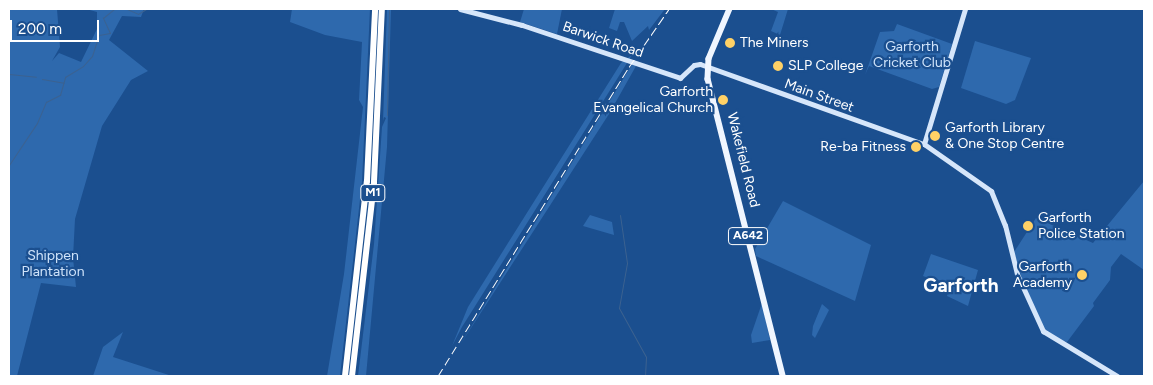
<!DOCTYPE html>
<html>
<head>
<meta charset="utf-8">
<style>
	body { margin:0 }
	#map { position:relative; width:1153px; height:385px; overflow:hidden; background:#1b4f8f; font-family:Figtree,sans-serif }
	div>[style] { position:absolute }
	.green>* { inset:0; background:#2e69ad }
	.stream>* { height:1px; margin:-0.5px; padding:0 0.5px; transform-origin:0.5px; border-radius:0.5px; background:#3c6290 }
	.secondary>* { height:5px; margin:-2.5px; padding:0 2.5px; transform-origin:2.5px; border-radius:2.5px; background:#d6e6fa }
	.primary>* { height:5.5px; margin:-2.75px; padding:0 2.75px; transform-origin:2.75px; border-radius:2.75px; background:#f0f6ff }
	.highway>* { height:6px; margin:-3px; padding:0 3px; transform-origin:3px; border-radius:3px; background:#fff }
	.rail>* { height:1px; margin-top:-0.5px; transform-origin:0; background:repeating-linear-gradient(90deg,#fff 0 9px,transparent 0 13px) }
	.dots>* { width:14px; height:14px; translate:-50% -50%; box-sizing:border-box; border:2px solid #1b4f8f; border-radius:50% }
	span { translate:-50% -50%; white-space:nowrap; text-align:center; line-height:1.15; -webkit-text-stroke:4.5px #1b4f8f; paint-order:stroke }
	.shield-label span { padding:1px 4px; background:#1b4f8f; border:1px solid; border-radius:4px; -webkit-text-stroke-width:0 }
	.shield-label { font-size:12px; color:#fff; font-weight:700 }
	.street-label { font-size:14px; color:#fff }
	.poi-label { font-size:14px; color:#fff }
	.left { translate:0 -50%; text-align:left }
	.right { translate:-100% -50%; text-align:right }
	.park-label { font-size:14px; color:#cfe3fa }
	.district-label { font-size:19px; color:#fff; font-weight:700 }
	.frame { position:absolute; inset:0; border:10px solid #fff; pointer-events:none }
	.scale { position:absolute; left:10px; top:20px; width:89px; height:22px; box-sizing:border-box; border:2px solid #fff; border-top:0; padding-left:6px; font-size:15px; line-height:18px; white-space:nowrap; color:#fff; -webkit-text-stroke:4px #1b4f8f; paint-order:stroke }
</style>
</head>
<body>
<div id="map">
	<div class="green">
		<i style="clip-path:polygon(9px 9px,57px 9px,60px 47px,52px 61px,59px 53px,81px 62px,97px 29px,97px 12px,86px 9px,144px 9px,141px 17px,122px 16px,109px 40px,148px 71px,131px 80px,102px 126px,75px 219px,73px 258px,76px 287px,41px 283px,17px 376px,9px 376px)"></i>
		<i style="clip-path:polygon(292px 9px,370px 9px,362px 182px,340px 376px,327px 376px,344px 274px,363px 107px,359px 100px,362px 42px,325px 35px,290px 22px)"></i>
		<i style="clip-path:polygon(387px 9px,391px 9px,387px 147px,366px 376px,358px 376px,374px 244px,382px 127px,386px 118px,384px 117px,383px 121px)"></i>
		<i style="clip-path:polygon(524px 9px,562px 9px,557px 34px,520px 22px)"></i>
		<i style="clip-path:polygon(615px 9px,665px 9px,649px 30px,648px 26px,632px 41px,624px 22px,620px 22px,617px 31px,609px 28px)"></i>
		<i style="clip-path:polygon(771px 9px,788px 9px,780px 35px,771px 31px,778px 12px)"></i>
		<i style="clip-path:polygon(897px 24px,952px 44px,939px 87px,932px 89px,869px 66px,865px 75px,880px 32px,894px 31px)"></i>
		<i style="clip-path:polygon(975px 41px,1031px 58px,1015px 100px,1006px 104px,961px 88px)"></i>
		<i style="clip-path:polygon(632px 55px,462px 327px,452px 346px,468px 307px,503px 251px,621px 63px)"></i>
		<i style="clip-path:polygon(633px 63px,636px 66px,609px 114px,460px 345px)"></i>
		<i style="clip-path:polygon(1144px 181px,1144px 270px,1121px 254px,1111px 267px,1110px 280px,1093px 303px,1094px 306px,1067px 342px,1059px 340px,1044px 329px,1023px 283px,1014px 252px,1036px 218px,1093px 243px)"></i>
		<i style="clip-path:polygon(783px 201px,871px 245px,855px 301px,756px 256px,755px 249px)"></i>
		<i style="clip-path:polygon(590px 215px,612px 222px,614px 235px,583px 226px)"></i>
		<i style="clip-path:polygon(931px 254px,978px 270px,968px 306px,947px 296px,950px 286px,923px 276px)"></i>
		<i style="clip-path:polygon(762px 303px,770px 340px,752px 343px,751px 335px)"></i>
		<i style="clip-path:polygon(822px 304px,829px 310px,815px 338px,812px 335px,813px 326px)"></i>
		<i style="clip-path:polygon(123px 332px,113px 357px,172px 376px,93px 376px,103px 347px)"></i>
	</div>
	<div class="stream">
		<i style="left:118px;top:9px;width:7px"></i>
		<i style="left:127px;top:9px;width:12px;rotate:24deg"></i>
		<i style="left:138px;top:14px;width:9px;rotate:-32deg"></i>
		<i style="left:9px;top:74px;width:27px;rotate:6deg"></i>
		<i style="left:42px;top:79px;width:22px;rotate:10deg"></i>
		<i style="left:387px;top:115px;width:106px;rotate:-88.9deg"></i>
		<i style="left:9px;top:165px;width:50px;rotate:-56.3deg"></i>
		<i style="left:37px;top:123px;width:23px;rotate:-67deg"></i>
		<i style="left:46px;top:102px;width:16px;rotate:-27deg"></i>
		<i style="left:60px;top:95px;width:19px;rotate:-74deg"></i>
		<i style="left:65px;top:77px;width:21px;rotate:-31deg"></i>
		<i style="left:83px;top:66px;width:13px;rotate:-48deg"></i>
		<i style="left:92px;top:56px;width:22px;rotate:-72deg"></i>
		<i style="left:99px;top:35px;width:11px;rotate:-10deg"></i>
		<i style="left:110px;top:33px;width:17px;rotate:-115deg"></i>
		<i style="left:103px;top:18px;width:14px;rotate:-39deg"></i>
		<i style="left:620px;top:215px;width:49px;rotate:81.7deg"></i>
		<i style="left:627px;top:263px;width:46px;rotate:100.1deg"></i>
		<i style="left:619px;top:308px;width:56px;rotate:61.1deg"></i>
		<i style="left:646px;top:357px;width:19px;rotate:93deg"></i>
	</div>
	<div class="secondary">
		<i style="left:460px;top:9px;width:64px;rotate:14.5deg"></i>
		<i style="left:522px;top:25px;width:167px;rotate:18.5deg"></i>
		<i style="left:680px;top:78px;width:19px;rotate:-43deg"></i>
		<i style="left:694px;top:65px;width:6px;rotate:-9deg"></i>
		<i style="left:700px;top:64px;width:238px;rotate:19.7deg"></i>
		<i style="left:924px;top:144px;width:82px;rotate:35deg"></i>
		<i style="left:991px;top:191px;width:37px;rotate:68deg"></i>
		<i style="left:1005px;top:225px;width:50px;rotate:76.2deg"></i>
		<i style="left:1017px;top:274px;width:63px;rotate:65.5deg"></i>
		<i style="left:1043px;top:331px;width:87px;rotate:31.3deg"></i>
		<i style="left:924px;top:144px;width:141px;rotate:-73.1deg"></i>
	</div>
	<div class="primary">
		<i style="left:730px;top:9px;width:54px;rotate:112.8deg"></i>
		<i style="left:709px;top:59px;width:20px;rotate:93deg"></i>
		<i style="left:708px;top:79px;width:306px;rotate:75.8deg"></i>
	</div>
	<div class="highway">
		<i style="left:345px;top:376px;width:196px;rotate:-83.6deg"></i>
		<i style="left:367px;top:181px;width:172px;rotate:-87.3deg"></i>
		<i style="left:352px;top:376px;width:195px;rotate:-83.5deg"></i>
		<i style="left:374px;top:182px;width:173px;rotate:-87.4deg"></i>
	</div>
	<div class="rail">
		<i style="left:438px;top:376px;width:363px;rotate:-58.3deg"></i>
		<i style="left:629px;top:67px;width:70px;rotate:-55.4deg"></i>
	</div>
	<div class="dots">
		<i style="left:730px;top:43px;background:#ffd166"></i>
		<i style="left:778px;top:66px;background:#ffd166"></i>
		<i style="left:723px;top:100px;background:#ffd166"></i>
		<i style="left:935px;top:136px;background:#ffd166"></i>
		<i style="left:916px;top:147px;background:#ffd166"></i>
		<i style="left:1028px;top:226px;background:#ffd166"></i>
		<i style="left:1082px;top:275px;background:#ffd166"></i>
	</div>
	<div class="shield-label">
		<span style="left:373px;top:193px">M1</span>
		<span style="left:748px;top:236px">A642</span>
	</div>
	<div class="street-label">
		<span style="left:603px;top:40px;rotate:19deg">Barwick Road</span>
		<span style="left:819px;top:96px;rotate:20deg">Main Street</span>
		<span style="left:743px;top:160px;rotate:76deg">Wakefield Road</span>
	</div>
	<div class="poi-label">
		<span class="left" style="left:740px;top:43px">The Miners</span>
		<span class="left" style="left:788px;top:66px">SLP College</span>
		<span class="right" style="left:713px;top:100px">Garforth<br>Evangelical Church</span>
		<span class="left" style="left:945px;top:136px">Garforth Library<br>&amp; One Stop Centre</span>
		<span class="right" style="left:906px;top:147px">Re-ba Fitness</span>
		<span class="left" style="left:1038px;top:226px">Garforth<br>Police Station</span>
		<span class="right" style="left:1072px;top:275px">Garforth<br>Academy</span>
	</div>
	<div class="park-label">
		<span style="left:912px;top:55px">Garforth<br>Cricket Club</span>
		<span style="left:53px;top:264px">Shippen<br>Plantation</span>
	</div>
	<div class="district-label">
		<span style="left:961px;top:286px">Garforth</span>
	</div>
	<div class="frame"></div>
	<div class="scale">200 m</div>
</div>
</body>
</html>
